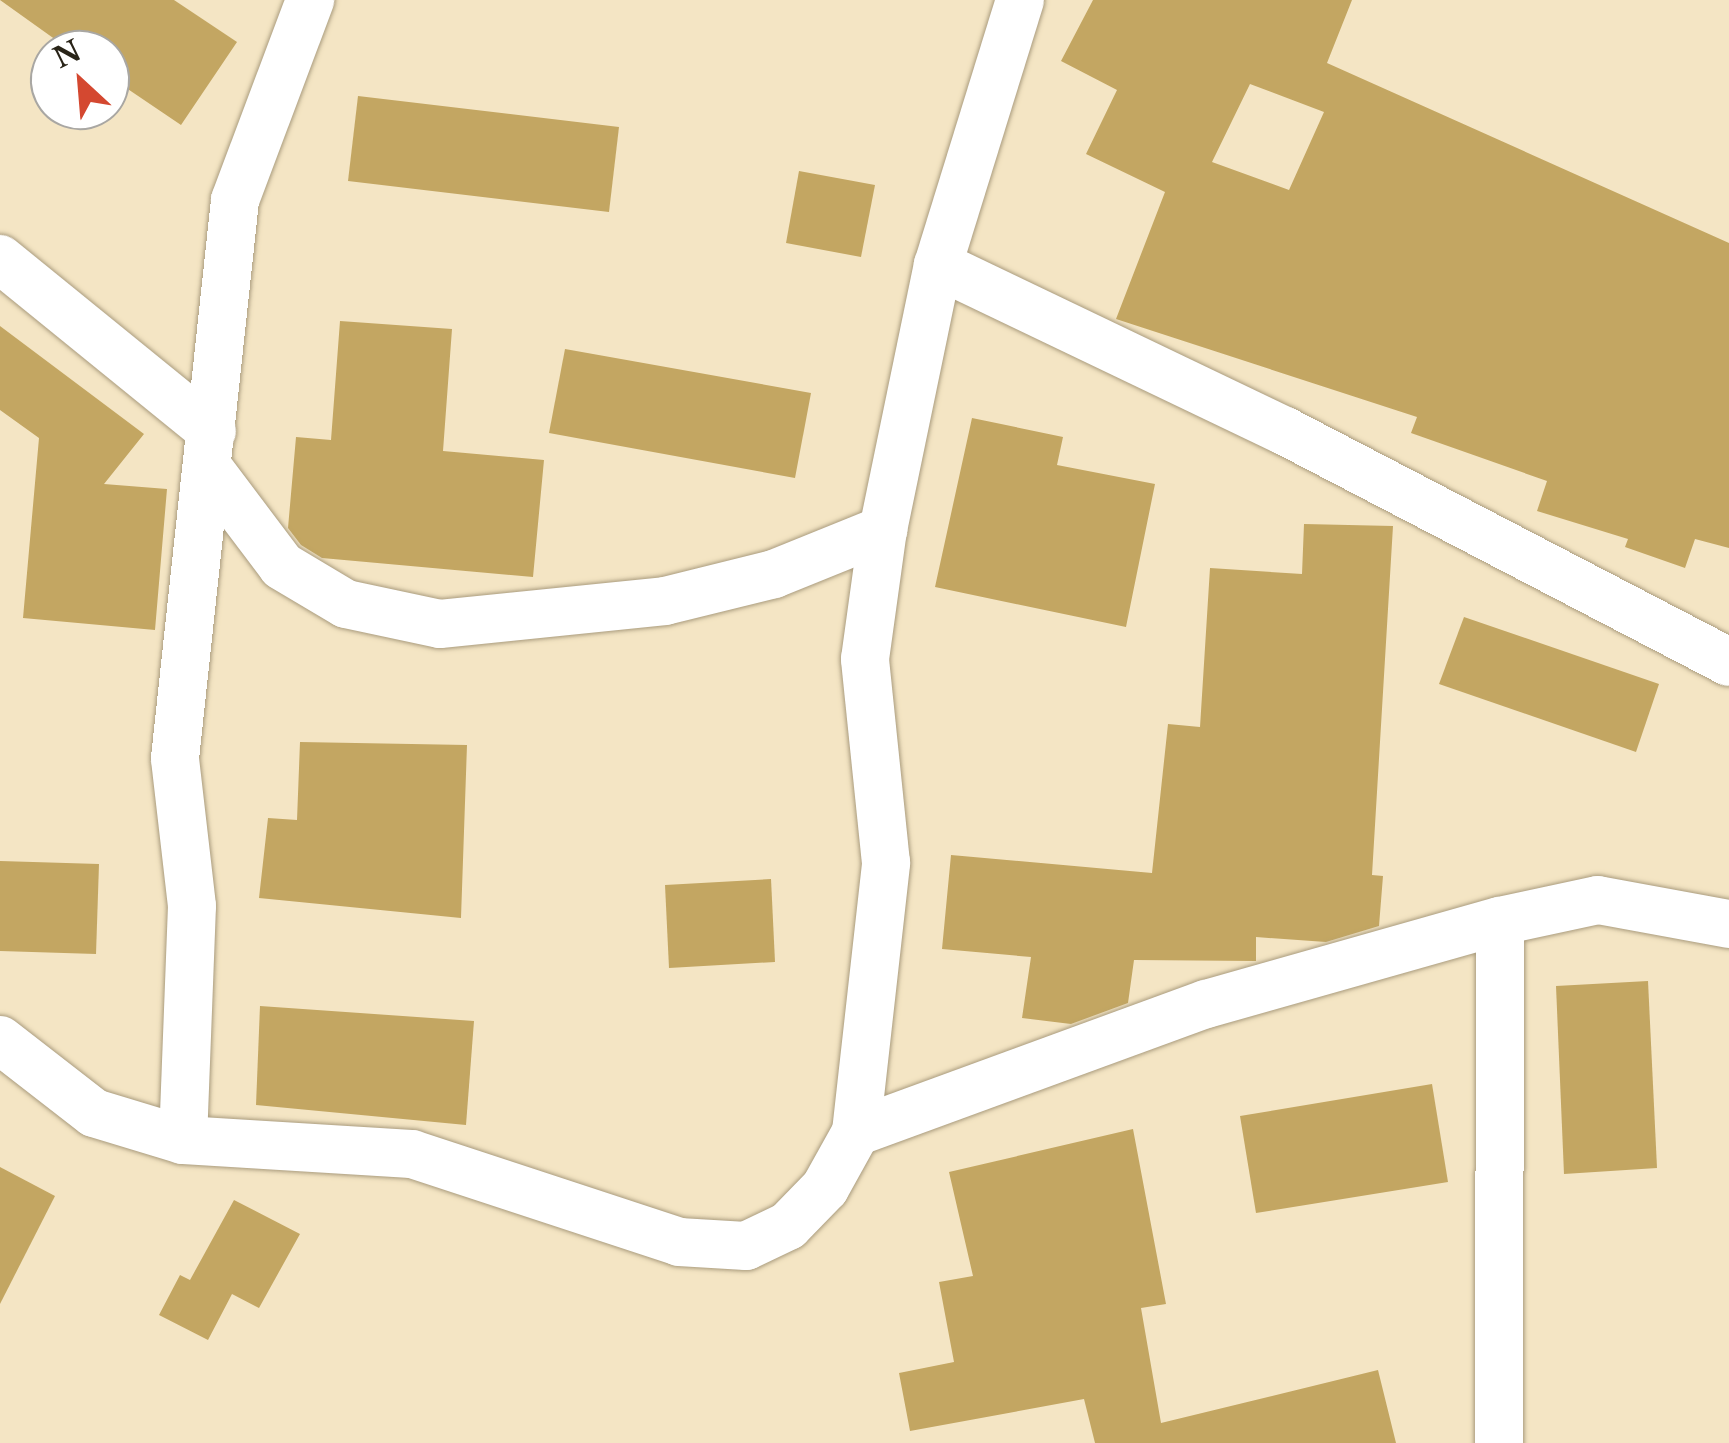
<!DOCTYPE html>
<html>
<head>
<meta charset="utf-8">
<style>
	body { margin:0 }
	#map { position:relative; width:1729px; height:1443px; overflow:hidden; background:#f4e5c4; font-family:"Libre Baskerville",serif }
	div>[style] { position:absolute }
	.building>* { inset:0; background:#c3a662 }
	.roads { filter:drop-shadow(0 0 2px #aa9c7e) drop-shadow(0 0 2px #aa9c7e) }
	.street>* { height:48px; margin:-24px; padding:0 24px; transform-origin:24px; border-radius:24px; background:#fff }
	span { translate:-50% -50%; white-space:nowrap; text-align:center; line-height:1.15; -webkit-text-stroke:8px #fff; paint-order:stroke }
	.north { position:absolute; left:30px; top:30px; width:100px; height:100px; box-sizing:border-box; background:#fff; border:2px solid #a9a7a3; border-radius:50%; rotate:334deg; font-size:28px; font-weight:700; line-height:40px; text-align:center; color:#292418 }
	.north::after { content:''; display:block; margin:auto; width:35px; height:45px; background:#d44830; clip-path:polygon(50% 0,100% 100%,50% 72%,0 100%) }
</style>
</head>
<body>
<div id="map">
	<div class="building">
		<i style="clip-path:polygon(0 0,174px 0,237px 42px,181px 125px,110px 77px,110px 50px,70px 50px)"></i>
		<i style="clip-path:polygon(evenodd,1093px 0,1352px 0,1327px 63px,1729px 243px,1729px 548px,1695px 539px,1685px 568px,1625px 547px,1628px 539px,1537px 511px,1547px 481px,1411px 433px,1417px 417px,1116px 319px,1165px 192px,1086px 154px,1117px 90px,1061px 61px,1093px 0,1250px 84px,1324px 112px,1289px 190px,1212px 162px,1250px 84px)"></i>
		<i style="clip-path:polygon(358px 96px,619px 127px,609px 212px,348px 181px)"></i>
		<i style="clip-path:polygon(799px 171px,875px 185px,861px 257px,786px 243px)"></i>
		<i style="clip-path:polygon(340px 321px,452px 329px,443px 451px,544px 460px,533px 577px,322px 558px,301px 545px,288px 528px,296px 437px,331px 440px)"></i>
		<i style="clip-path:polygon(0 326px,144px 434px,104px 484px,167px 489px,155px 630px,23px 618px,39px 438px,0 410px)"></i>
		<i style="clip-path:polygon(565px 349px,811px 393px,795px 478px,549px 433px)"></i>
		<i style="clip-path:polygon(972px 418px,1063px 437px,1057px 465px,1155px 484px,1126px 627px,935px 587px)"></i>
		<i style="clip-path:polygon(1304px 524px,1393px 526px,1372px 875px,1383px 876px,1379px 926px,1326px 942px,1256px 937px,1256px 961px,1134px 960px,1128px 1003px,1071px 1024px,1022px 1018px,1031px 957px,942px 949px,951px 855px,1152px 873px,1168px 724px,1200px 727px,1210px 568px,1302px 574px)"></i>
		<i style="clip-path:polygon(1464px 617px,1659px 684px,1636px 752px,1439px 684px)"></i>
		<i style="clip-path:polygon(300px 742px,467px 745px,461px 918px,259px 898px,268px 818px,297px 820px)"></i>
		<i style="clip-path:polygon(0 861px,99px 864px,96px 954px,0 951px)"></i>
		<i style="clip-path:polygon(771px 879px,775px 962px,669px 968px,665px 885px)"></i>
		<i style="clip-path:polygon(1648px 981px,1657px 1168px,1564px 1174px,1556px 986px)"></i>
		<i style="clip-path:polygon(260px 1006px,474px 1021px,466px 1125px,256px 1105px)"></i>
		<i style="clip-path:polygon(1432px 1084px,1448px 1182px,1256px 1213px,1240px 1116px)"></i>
		<i style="clip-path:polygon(1133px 1129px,1166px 1304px,1141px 1308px,1161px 1423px,1378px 1370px,1396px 1443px,1095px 1443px,1084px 1399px,910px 1431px,899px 1373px,954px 1362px,939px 1282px,973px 1276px,949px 1172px)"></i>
		<i style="clip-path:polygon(0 1167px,55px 1196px,0 1304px)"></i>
		<i style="clip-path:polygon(234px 1200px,300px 1234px,259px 1308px,232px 1294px,208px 1340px,159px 1315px,180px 1275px,190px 1280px)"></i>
	</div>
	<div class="roads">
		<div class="street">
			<i style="left:0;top:259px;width:273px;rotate:39.1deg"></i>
			<i style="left:938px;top:265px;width:385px;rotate:25.6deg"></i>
			<i style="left:1285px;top:431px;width:500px;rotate:27.49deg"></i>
			<i style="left:209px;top:469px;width:121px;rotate:53deg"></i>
			<i style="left:282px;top:566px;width:74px;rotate:30.7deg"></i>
			<i style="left:346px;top:604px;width:96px;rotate:12deg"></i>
			<i style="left:440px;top:624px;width:226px;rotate:-5.8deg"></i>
			<i style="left:665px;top:601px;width:112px;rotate:-13.9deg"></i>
			<i style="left:774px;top:574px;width:118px;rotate:-22deg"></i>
			<i style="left:0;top:1040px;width:119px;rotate:37.8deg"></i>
			<i style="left:94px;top:1113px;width:93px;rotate:16.9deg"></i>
			<i style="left:183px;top:1140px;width:229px;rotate:3.5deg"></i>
			<i style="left:412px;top:1154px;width:281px;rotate:18.2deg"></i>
			<i style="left:679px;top:1242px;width:67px;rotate:3.4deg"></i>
			<i style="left:746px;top:1246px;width:47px;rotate:-25.5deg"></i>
			<i style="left:788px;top:1226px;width:53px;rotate:-45.8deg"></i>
			<i style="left:825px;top:1188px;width:64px;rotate:-61deg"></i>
			<i style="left:856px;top:1132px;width:271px;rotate:-83.6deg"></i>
			<i style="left:886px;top:863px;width:205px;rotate:-95.9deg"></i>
			<i style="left:865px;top:659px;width:130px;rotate:-82.1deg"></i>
			<i style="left:883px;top:530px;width:271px;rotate:-78.3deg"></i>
			<i style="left:938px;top:265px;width:277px;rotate:-72.8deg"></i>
			<i style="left:856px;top:1132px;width:373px;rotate:-20.1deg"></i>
			<i style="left:1206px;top:1004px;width:305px;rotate:-15.8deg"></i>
			<i style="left:1500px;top:921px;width:100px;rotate:-12.1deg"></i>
			<i style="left:1598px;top:900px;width:133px;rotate:10.4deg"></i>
			<i style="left:183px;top:1140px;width:234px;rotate:-87.8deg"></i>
			<i style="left:192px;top:906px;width:149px;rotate:-96.6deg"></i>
			<i style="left:175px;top:758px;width:561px;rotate:-83.86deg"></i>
			<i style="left:235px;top:200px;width:214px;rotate:-69.4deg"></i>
			<i style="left:1499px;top:1443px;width:522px;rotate:-89.89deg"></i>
		</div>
	</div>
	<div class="north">N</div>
</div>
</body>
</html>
